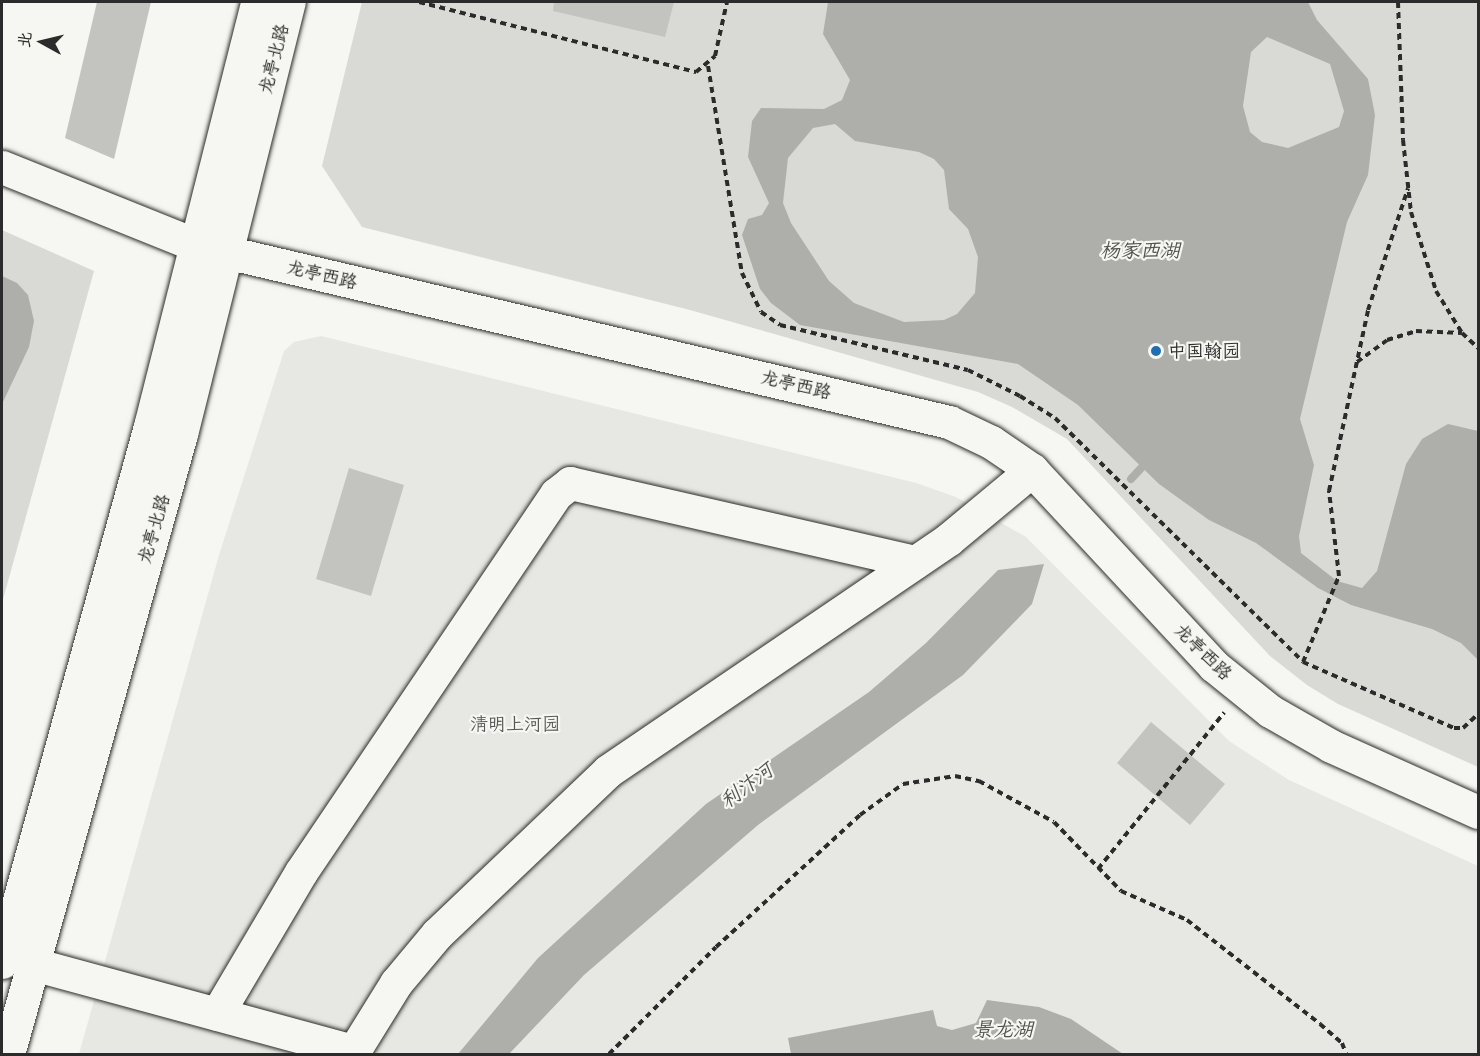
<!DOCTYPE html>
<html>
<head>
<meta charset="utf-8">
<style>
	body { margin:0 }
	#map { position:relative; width:1480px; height:1056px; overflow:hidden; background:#f6f6f2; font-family:Delius,"LXGW WenKai TC",sans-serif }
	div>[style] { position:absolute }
	.built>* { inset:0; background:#e7e7e3 }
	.green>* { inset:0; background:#d9d9d5 }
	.water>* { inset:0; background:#aeaeab }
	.stream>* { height:8px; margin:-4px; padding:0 4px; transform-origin:4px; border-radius:4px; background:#aeaeab }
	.building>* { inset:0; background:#c3c3c0 }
	.path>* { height:4px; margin-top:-2px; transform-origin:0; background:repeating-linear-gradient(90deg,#2b2b2b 0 6px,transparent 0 10.5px) }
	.roads { filter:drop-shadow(0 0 2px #2b2b2b) drop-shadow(0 0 2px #2b2b2b) }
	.minor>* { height:33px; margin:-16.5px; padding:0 16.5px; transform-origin:16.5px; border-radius:16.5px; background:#f6f6f2 }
	.major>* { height:33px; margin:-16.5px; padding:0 16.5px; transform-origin:16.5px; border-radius:16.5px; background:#f6f6f2 }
	.dots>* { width:16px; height:16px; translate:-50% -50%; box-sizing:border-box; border:3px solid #f6f6f2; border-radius:50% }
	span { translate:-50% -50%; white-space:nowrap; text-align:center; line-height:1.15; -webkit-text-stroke:4.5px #f6f6f2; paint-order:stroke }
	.street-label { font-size:18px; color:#2b2b2b }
	.poi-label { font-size:18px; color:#2b2b2b }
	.left { translate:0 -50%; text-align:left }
	.park-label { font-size:18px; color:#565656 }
	.water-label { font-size:20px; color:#525251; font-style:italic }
	.frame { position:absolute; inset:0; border:3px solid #2b2b2b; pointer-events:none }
	.north { position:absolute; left:12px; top:12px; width:60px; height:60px; -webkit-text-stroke:4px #f6f6f2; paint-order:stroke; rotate:278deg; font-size:16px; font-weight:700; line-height:24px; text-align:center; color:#2b2b2b }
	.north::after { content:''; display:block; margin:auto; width:21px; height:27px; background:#2b2b2b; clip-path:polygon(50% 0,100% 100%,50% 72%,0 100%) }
</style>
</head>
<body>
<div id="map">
	<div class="built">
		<i style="clip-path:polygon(321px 336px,916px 483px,956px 497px,1026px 537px,1229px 741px,1289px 780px,1478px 866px,1478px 1054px,79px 1054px,219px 555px,284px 351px,294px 342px)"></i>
	</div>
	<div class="green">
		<i style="clip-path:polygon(362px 2px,1478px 2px,1478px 767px,1338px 704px,1307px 685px,1270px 656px,1067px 439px,1012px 407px,978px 392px,690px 310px,362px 227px,322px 166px)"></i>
		<i style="clip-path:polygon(2px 230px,94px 271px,2px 603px)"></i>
	</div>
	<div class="water">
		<i style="clip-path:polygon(evenodd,828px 2px,1308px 2px,1317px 20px,1368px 79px,1375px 115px,1368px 175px,1347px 222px,1300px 419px,1314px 465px,1299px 536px,1301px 553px,1337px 581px,1362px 588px,1377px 571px,1406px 464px,1422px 439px,1448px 424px,1478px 431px,1478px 660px,1461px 643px,1432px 629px,1351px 605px,1318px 588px,1256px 543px,1209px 520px,1159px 484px,1078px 405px,1018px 364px,800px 325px,771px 303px,760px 289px,742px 235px,748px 219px,762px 215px,769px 203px,748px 157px,752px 121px,761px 108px,824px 109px,842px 100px,850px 80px,823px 34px,828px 2px,1267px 37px,1330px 64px,1344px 111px,1339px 127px,1288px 148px,1262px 142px,1250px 132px,1243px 106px,1251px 52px,1267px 37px,828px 2px,835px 124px,855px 141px,919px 152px,934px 159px,944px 170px,949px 209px,968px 229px,978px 257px,975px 293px,957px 314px,944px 320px,904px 322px,854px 303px,829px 281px,791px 223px,783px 203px,788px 158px,813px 128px,835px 124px)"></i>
		<i style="clip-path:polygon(2px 276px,17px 283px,28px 295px,34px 321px,29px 347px,2px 404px)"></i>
		<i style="clip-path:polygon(1044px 564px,1032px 604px,963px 675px,758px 825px,584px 975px,509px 1054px,458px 1054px,538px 958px,706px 804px,869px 692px,926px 643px,998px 570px)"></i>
		<i style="clip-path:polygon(987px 1000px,1039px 1007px,1071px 1019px,1123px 1054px,791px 1054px,788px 1038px,933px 1010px,937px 1026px,952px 1030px,976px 1023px)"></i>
	</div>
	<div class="stream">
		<i style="left:1131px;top:479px;width:16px;rotate:-47deg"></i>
	</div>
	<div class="building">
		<i style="clip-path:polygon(97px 2px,151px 2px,114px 159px,65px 138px)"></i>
		<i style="clip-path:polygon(554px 2px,674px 2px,665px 37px,553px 11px)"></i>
		<i style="clip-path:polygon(349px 468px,404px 485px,371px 596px,316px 579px)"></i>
		<i style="clip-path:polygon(1151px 722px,1225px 784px,1190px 825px,1117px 763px)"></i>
	</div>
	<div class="path">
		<i style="left:419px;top:2px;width:286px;rotate:14.2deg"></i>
		<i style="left:696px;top:72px;width:25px;rotate:-40deg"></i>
		<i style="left:715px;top:56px;width:55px;rotate:-77.5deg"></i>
		<i style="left:1398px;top:2px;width:138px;rotate:87.9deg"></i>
		<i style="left:1403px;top:140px;width:72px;rotate:83.7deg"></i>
		<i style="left:1411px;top:212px;width:83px;rotate:72.4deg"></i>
		<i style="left:1436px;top:291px;width:49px;rotate:58.2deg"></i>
		<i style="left:1462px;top:333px;width:22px;rotate:43deg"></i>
		<i style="left:708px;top:66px;width:210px;rotate:80.7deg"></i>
		<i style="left:742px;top:273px;width:43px;rotate:64deg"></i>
		<i style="left:761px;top:312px;width:23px;rotate:34deg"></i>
		<i style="left:780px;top:325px;width:193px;rotate:13.5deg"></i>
		<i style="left:968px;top:370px;width:58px;rotate:26.6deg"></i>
		<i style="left:1020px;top:396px;width:41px;rotate:32.2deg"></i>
		<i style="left:1055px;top:418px;width:348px;rotate:44.5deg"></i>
		<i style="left:1303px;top:662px;width:165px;rotate:23.6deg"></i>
		<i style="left:1454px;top:728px;width:9px"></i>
		<i style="left:1463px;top:728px;width:21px;rotate:-43deg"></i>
		<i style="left:1357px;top:362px;width:37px;rotate:-36deg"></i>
		<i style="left:1387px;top:340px;width:30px;rotate:-17deg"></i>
		<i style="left:1416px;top:331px;width:46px;rotate:2.5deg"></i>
		<i style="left:1303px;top:662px;width:93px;rotate:-67.3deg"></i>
		<i style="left:1339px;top:576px;width:86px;rotate:-96.7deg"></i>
		<i style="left:1329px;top:491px;width:185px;rotate:-77.8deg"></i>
		<i style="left:1368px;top:310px;width:128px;rotate:-71.8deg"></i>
		<i style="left:1098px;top:869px;width:201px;rotate:-51.1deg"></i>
		<i style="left:609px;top:1054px;width:151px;rotate:-45deg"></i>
		<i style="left:716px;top:947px;width:195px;rotate:-42.5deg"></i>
		<i style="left:860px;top:815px;width:53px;rotate:-35.8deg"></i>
		<i style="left:903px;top:784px;width:53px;rotate:-8.7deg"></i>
		<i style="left:955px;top:776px;width:25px;rotate:12deg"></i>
		<i style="left:979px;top:781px;width:85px;rotate:28.7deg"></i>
		<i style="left:1054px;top:822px;width:96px;rotate:45.8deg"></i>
		<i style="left:1121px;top:891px;width:72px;rotate:23.7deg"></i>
		<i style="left:1187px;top:920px;width:169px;rotate:38deg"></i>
		<i style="left:1320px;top:1024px;width:29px;rotate:41deg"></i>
		<i style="left:1342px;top:1043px;width:12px;rotate:70deg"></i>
	</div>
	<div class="roads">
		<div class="minor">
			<i style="left:2px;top:167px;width:209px;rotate:21.9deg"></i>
			<i style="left:196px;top:245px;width:774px;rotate:13.23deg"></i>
			<i style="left:949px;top:422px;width:47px;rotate:25.5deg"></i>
			<i style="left:991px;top:442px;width:50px;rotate:34.3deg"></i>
			<i style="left:1032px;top:470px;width:267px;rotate:47.1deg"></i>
			<i style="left:1214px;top:666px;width:72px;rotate:38.8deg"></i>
			<i style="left:1270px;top:711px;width:70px;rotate:29.8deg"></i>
			<i style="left:1331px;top:746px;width:161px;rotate:24.2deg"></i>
			<i style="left:33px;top:964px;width:333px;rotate:15.2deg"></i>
			<i style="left:217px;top:1014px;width:165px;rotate:-59.4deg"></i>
			<i style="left:301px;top:872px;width:456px;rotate:-56deg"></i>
			<i style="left:556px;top:494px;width:18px;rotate:-38deg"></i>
			<i style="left:570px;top:483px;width:354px;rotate:12.9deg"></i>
			<i style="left:352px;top:1054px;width:84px;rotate:-58.2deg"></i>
			<i style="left:396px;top:983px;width:64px;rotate:-50.1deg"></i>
			<i style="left:437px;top:934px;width:236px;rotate:-43.6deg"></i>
			<i style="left:608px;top:771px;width:412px;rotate:-34.2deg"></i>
			<i style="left:949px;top:539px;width:108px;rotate:-39.7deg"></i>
		</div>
		<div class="major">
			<i style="left:2px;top:962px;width:556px;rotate:-74.56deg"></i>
			<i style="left:150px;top:426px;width:437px;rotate:-75.8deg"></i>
			<i style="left:8px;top:1054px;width:644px;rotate:-74.41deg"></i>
			<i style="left:181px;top:434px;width:445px;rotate:-76deg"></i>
		</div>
	</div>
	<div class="dots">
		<i style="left:1156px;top:351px;background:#1f6fb2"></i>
	</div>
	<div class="street-label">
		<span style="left:274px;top:59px;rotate:-76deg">龙亭北路</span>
		<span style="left:322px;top:275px;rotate:13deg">龙亭西路</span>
		<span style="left:796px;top:385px;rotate:13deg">龙亭西路</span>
		<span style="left:154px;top:529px;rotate:-74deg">龙亭北路</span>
		<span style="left:1203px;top:652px;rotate:44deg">龙亭西路</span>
	</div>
	<div class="poi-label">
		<span class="left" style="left:1168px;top:351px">中国翰园</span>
	</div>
	<div class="park-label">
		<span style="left:515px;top:724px">清明上河园</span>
	</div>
	<div class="water-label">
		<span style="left:1140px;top:249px">杨家西湖</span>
		<span style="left:746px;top:785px;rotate:-37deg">利汴河</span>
		<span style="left:1003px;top:1028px">景龙湖</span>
	</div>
	<div class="frame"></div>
	<div class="north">北</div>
</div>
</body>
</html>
